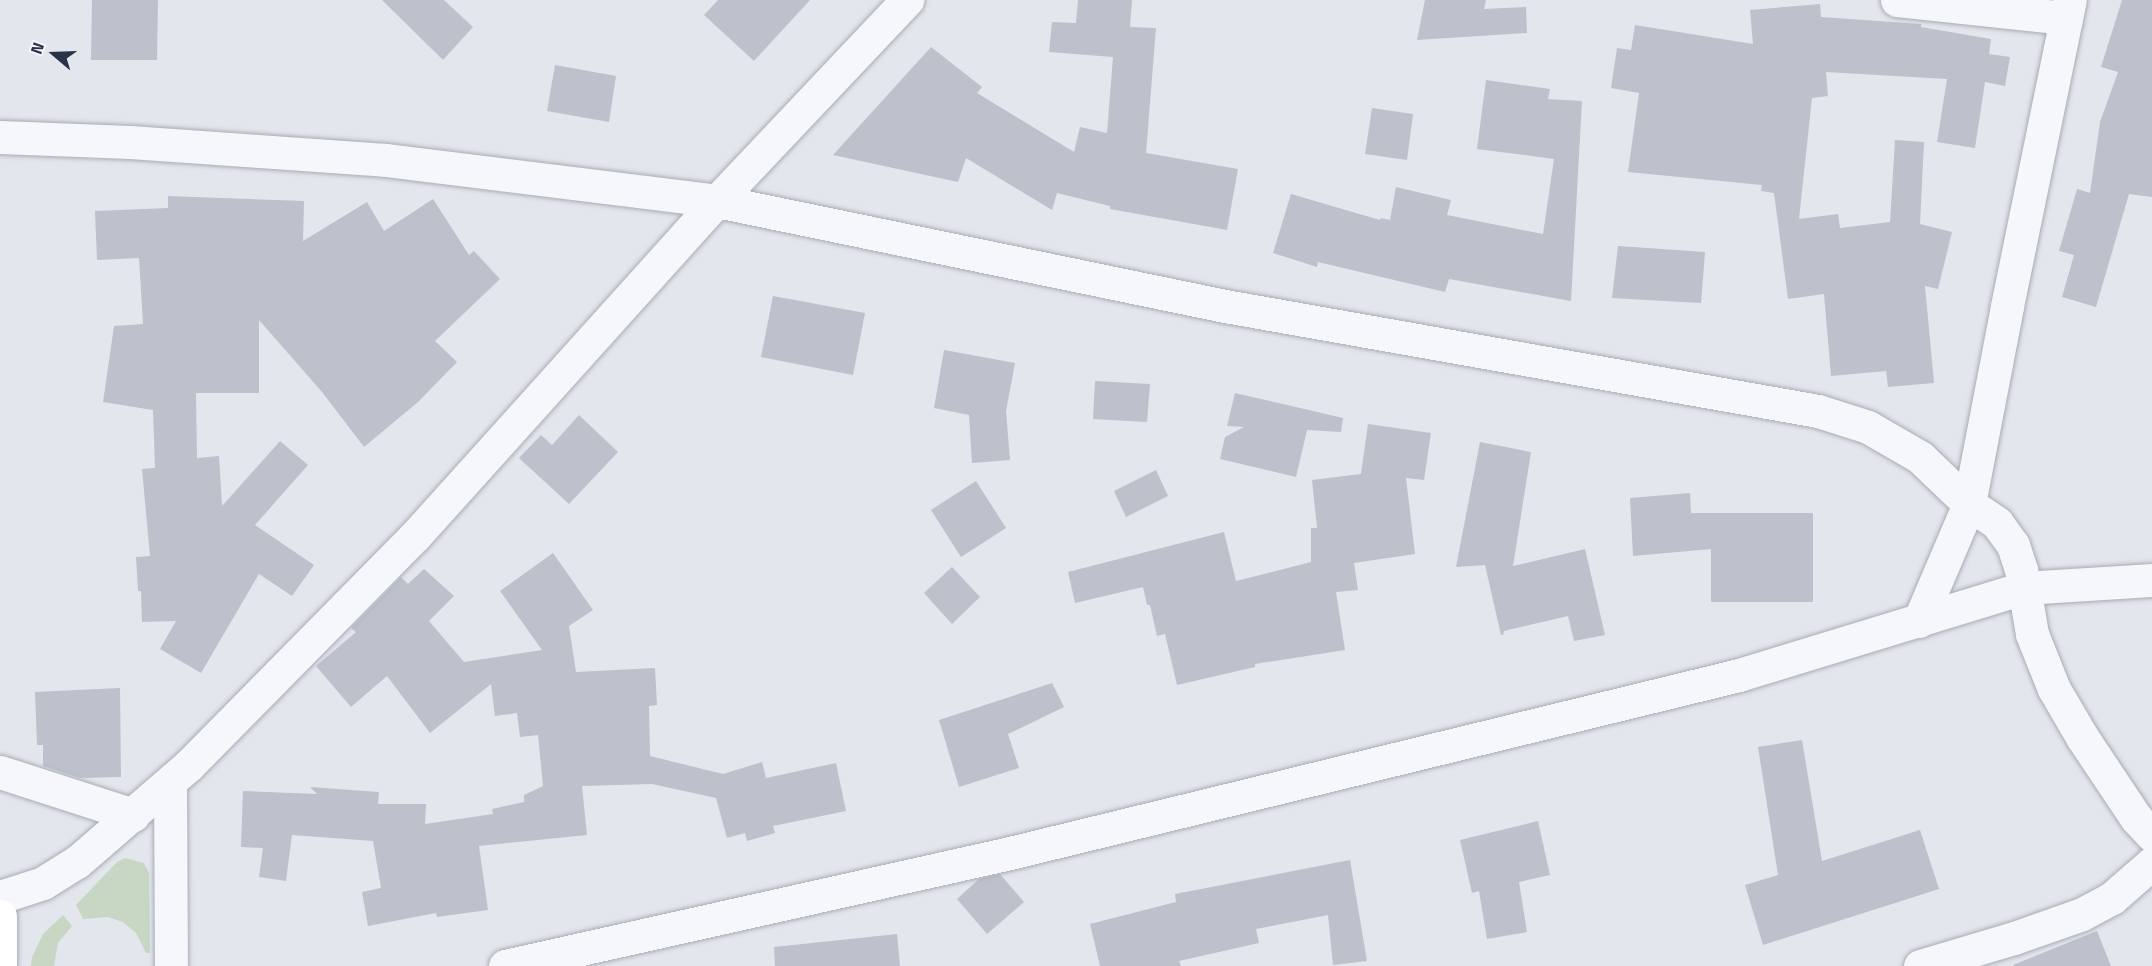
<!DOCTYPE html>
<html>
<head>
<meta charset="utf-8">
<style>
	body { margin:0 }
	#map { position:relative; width:2152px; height:966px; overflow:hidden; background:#e3e6ec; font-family:"Titillium Web",sans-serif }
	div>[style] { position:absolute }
	.green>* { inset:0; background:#c7d7c3 }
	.building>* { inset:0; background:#bcc1cc }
	.roads { filter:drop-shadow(0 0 2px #a7acb7) drop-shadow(0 0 2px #a7acb7) }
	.minor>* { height:33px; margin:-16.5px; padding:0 16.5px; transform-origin:16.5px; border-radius:16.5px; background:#f6f7fa }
	.major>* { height:33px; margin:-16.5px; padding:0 16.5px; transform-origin:16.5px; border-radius:16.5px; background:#fff }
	span { translate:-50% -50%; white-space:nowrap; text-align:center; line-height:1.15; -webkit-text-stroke:5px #f3f5f9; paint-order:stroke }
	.north { position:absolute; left:24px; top:24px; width:60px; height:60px; -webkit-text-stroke:4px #f3f5f9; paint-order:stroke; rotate:289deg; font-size:16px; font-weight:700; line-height:24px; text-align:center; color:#293246 }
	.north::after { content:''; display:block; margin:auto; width:21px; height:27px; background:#293246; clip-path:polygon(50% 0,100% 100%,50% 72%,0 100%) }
</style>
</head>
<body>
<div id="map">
	<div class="green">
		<i style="clip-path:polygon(125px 858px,144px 863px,149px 873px,150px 953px,146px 953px,136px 933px,123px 922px,108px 917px,83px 919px,76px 905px,117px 862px)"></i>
		<i style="clip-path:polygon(63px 915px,72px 926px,58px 943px,54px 966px,31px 966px,32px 957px,43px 934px)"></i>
	</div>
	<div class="building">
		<i style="clip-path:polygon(92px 0,158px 0,157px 60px,91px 60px)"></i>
		<i style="clip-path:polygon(382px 0,444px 0,473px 27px,443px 60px)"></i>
		<i style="clip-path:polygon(718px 0,810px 0,754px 61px,704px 15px)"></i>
		<i style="clip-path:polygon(1078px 0,1132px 0,1130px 27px,1156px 28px,1146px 153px,1238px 169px,1227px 230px,1110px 209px,1110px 206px,1057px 193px,1052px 210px,966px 158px,958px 182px,833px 155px,931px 47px,982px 87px,977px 93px,1074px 152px,1080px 127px,1107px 133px,1113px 57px,1049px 52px,1052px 22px,1076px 23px)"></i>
		<i style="clip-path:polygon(1425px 0,1486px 0,1484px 9px,1526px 7px,1527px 33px,1417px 40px)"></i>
		<i style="clip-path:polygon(2122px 0,2152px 0,2152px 197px,2129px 194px,2096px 307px,2062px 297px,2074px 255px,2059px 251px,2077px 189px,2090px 193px,2100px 122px,2118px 72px,2101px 67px)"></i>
		<i style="clip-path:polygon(1820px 4px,1821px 17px,1921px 24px,1921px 27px,1991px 39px,1989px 54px,2010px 57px,2005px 86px,1985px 82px,1975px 148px,1937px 142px,1947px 79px,1826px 72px,1828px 96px,1812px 98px,1799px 219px,1838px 214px,1840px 228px,1890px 222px,1895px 140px,1924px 142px,1920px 224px,1952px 232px,1938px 289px,1925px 286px,1934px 383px,1888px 387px,1886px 371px,1831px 376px,1824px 294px,1788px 299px,1774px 193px,1761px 191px,1762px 185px,1628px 172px,1639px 93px,1611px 88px,1617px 48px,1631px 50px,1635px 25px,1753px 44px,1750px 10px)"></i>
		<i style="clip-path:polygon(555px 65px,616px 76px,609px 122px,547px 111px)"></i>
		<i style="clip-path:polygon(1486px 80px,1550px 89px,1548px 99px,1582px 101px,1571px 301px,1449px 279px,1445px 292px,1318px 262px,1317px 267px,1273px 253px,1291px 194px,1380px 220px,1381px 218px,1390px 220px,1396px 187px,1451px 200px,1447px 215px,1543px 234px,1554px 159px,1477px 149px)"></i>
		<i style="clip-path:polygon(1372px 108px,1413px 114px,1407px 160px,1365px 154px)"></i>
		<i style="clip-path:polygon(168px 196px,304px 201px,303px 241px,367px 202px,384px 231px,433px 199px,469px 255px,474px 251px,500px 279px,435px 341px,457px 362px,418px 402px,364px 447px,322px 392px,259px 320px,259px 393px,196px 393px,197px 458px,219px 456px,222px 506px,280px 441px,308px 465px,255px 525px,314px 565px,292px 596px,259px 574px,201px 673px,160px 649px,176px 621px,142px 622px,141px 591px,138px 591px,136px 557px,150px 556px,142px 469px,155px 468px,153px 410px,103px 402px,114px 326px,143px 324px,139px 258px,97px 260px,95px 211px,168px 208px)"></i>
		<i style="clip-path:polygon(1618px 246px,1705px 252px,1701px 303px,1612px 298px)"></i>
		<i style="clip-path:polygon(773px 296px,865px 313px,853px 375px,761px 357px)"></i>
		<i style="clip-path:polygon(944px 350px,1015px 363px,1006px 411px,1010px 460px,972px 463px,969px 415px,934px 408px)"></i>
		<i style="clip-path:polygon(1095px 381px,1150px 384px,1147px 422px,1093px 419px)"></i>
		<i style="clip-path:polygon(1235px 393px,1343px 418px,1341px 432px,1307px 430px,1296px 477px,1220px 459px,1225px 437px,1244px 427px,1227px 426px)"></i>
		<i style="clip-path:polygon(579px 415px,618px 452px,569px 504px,519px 458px,541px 435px,552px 445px)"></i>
		<i style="clip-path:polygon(1368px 424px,1431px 433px,1424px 480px,1406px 478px,1415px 554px,1354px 563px,1358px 590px,1336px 592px,1345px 650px,1255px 664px,1255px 667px,1177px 685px,1165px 634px,1157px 636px,1150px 605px,1147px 605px,1143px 587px,1075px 603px,1068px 572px,1224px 532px,1236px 581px,1311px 562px,1311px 528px,1317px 528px,1312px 480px,1361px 474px)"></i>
		<i style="clip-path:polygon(1480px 442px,1531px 452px,1513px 566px,1585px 549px,1605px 635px,1574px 641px,1568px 616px,1504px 631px,1503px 635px,1501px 635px,1485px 565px,1456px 567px)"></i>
		<i style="clip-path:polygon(1156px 470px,1168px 496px,1126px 517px,1114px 491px)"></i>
		<i style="clip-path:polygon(976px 481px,1006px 528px,961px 557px,931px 510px)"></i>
		<i style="clip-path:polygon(1690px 493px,1691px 513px,1813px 513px,1813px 602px,1711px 602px,1711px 549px,1633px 556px,1630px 498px)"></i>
		<i style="clip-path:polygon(553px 553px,593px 610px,569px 626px,576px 672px,655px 668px,657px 705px,649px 706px,650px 756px,723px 774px,762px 762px,766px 778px,836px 763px,846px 811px,773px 826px,775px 833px,747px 841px,745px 833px,727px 838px,716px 798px,652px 784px,582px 786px,587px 835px,479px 846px,488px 910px,437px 917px,436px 913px,368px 926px,362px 892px,381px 888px,373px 841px,292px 835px,286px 881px,259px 877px,263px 848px,241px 847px,243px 791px,317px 794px,310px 787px,379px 792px,378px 804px,426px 804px,425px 824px,493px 814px,492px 809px,524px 802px,524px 795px,543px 786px,538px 735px,520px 737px,517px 713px,495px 716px,491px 684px,430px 733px,387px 676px,351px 707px,316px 666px,356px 632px,351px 628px,401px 577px,408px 584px,424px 569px,454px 596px,429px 621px,464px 662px,542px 650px,500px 591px)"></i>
		<i style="clip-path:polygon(952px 567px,980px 597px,952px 624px,924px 593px)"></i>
		<i style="clip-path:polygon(1052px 683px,1064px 707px,1008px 734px,1019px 768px,959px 787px,939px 720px)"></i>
		<i style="clip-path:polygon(120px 688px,121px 777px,80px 778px,43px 766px,43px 745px,37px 745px,35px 692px)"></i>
		<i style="clip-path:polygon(1802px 740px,1822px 861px,1920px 830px,1939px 889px,1763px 945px,1745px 885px,1778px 875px,1758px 747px)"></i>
		<i style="clip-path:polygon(1538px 821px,1550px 875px,1519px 882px,1527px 932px,1487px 939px,1479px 891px,1472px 893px,1460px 840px)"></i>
		<i style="clip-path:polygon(1350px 860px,1367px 961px,1333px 965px,1328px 915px,1256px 929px,1259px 943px,1179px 961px,1181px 966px,1100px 966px,1090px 924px,1176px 902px,1175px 894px)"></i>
		<i style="clip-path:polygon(1000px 874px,1024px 902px,987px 934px,957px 899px,979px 879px)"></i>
		<i style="clip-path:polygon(2097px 931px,2111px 966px,2013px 966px,2013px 965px)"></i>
		<i style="clip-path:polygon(897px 934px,900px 966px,775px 966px,774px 947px)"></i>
	</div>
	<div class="roads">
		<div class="minor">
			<i style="left:1897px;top:0;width:170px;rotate:6.1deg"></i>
			<i style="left:0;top:137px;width:130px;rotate:2.2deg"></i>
			<i style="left:130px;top:142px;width:256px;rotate:4deg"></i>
			<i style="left:385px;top:160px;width:335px;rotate:7deg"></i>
			<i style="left:717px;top:201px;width:519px;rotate:11.68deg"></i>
			<i style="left:1225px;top:306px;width:602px;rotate:10.04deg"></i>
			<i style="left:1818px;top:411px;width:52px;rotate:17.7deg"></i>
			<i style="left:1868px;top:427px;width:60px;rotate:30deg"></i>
			<i style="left:1920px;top:457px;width:68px;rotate:43.8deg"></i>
			<i style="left:1969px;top:504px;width:34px;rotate:34deg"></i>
			<i style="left:1997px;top:523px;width:27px;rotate:54deg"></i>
			<i style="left:2013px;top:545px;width:25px;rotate:72deg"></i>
			<i style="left:2021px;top:569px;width:66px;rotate:80.4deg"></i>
			<i style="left:2032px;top:634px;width:59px;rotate:68.2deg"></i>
			<i style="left:2054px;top:689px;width:56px;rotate:59.7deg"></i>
			<i style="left:2082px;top:737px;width:97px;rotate:56.3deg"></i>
			<i style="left:2136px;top:818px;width:23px;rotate:47deg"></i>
			<i style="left:1919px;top:621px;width:127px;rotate:-66.9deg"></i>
			<i style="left:1969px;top:504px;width:202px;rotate:-79.1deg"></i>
			<i style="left:2007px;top:306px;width:312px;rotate:-78.4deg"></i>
			<i style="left:0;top:772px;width:140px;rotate:17.9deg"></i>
			<i style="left:170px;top:783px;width:183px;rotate:89.7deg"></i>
			<i style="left:0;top:897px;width:45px;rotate:-18deg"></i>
			<i style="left:43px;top:883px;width:40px;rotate:-32deg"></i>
			<i style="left:77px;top:862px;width:148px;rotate:-40.9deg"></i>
			<i style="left:189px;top:765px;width:322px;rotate:-45.4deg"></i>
			<i style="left:415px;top:536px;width:451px;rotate:-48deg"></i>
			<i style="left:717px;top:201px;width:277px;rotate:-46.6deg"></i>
			<i style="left:505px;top:966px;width:517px;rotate:-12.61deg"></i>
			<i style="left:1010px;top:853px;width:750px;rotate:-13.72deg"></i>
			<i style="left:1739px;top:675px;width:298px;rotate:-17deg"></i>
			<i style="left:2024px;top:588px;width:128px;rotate:-3.6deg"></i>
			<i style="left:1920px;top:966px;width:98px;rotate:-16.6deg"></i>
			<i style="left:2014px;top:938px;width:72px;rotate:-19.4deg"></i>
			<i style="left:2082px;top:914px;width:34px;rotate:-28deg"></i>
			<i style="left:2112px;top:898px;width:53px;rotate:-41.2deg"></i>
		</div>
		<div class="major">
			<i style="left:0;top:916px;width:50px;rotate:90deg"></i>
		</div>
	</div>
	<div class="north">N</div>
</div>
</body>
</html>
